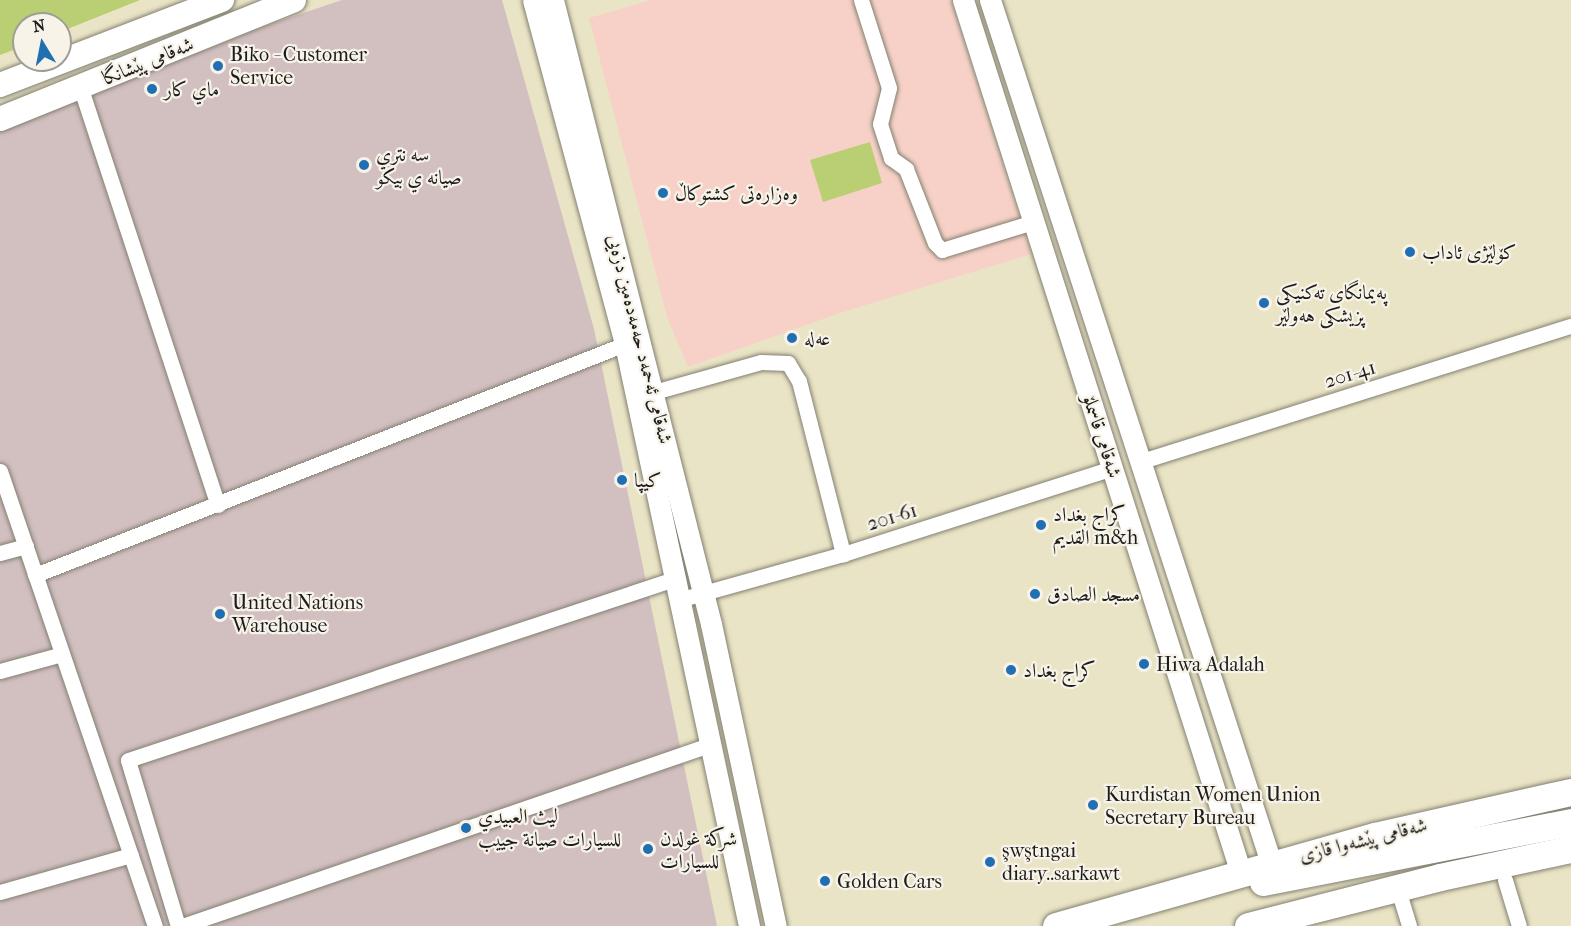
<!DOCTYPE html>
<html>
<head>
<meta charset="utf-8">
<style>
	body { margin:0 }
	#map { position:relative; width:1571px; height:926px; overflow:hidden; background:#eae4c6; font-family:"IM FELL French Canon",Amiri,serif }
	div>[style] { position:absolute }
	.built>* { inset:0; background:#f7d1c7 }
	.industrial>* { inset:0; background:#d2bfc0 }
	.green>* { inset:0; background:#bacf73 }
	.roads { filter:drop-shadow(0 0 2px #838071) drop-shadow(0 0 2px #838071) }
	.street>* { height:15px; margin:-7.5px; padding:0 7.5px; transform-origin:7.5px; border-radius:7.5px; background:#fff }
	.secondary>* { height:21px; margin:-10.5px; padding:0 10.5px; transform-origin:10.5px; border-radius:10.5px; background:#fff }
	.primary>* { height:24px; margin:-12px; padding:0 12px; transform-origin:12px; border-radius:12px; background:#fff }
	.highway>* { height:27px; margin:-13.5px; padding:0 13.5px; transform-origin:13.5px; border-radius:13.5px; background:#fff }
	.dots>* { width:16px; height:16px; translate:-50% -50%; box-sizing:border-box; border:3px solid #f7f3e8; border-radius:50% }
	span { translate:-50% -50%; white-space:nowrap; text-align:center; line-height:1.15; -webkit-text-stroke:4.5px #f7f3e8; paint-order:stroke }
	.poi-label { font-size:20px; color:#1c1c1c }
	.left { translate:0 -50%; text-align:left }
	.street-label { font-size:20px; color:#1c1c1c }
	.north { position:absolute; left:12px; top:12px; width:60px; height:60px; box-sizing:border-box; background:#f7f3e8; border:2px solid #9f9d96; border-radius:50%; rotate:350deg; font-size:16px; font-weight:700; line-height:24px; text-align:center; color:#1c1c1c }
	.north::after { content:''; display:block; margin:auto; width:21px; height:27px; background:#1f6fb2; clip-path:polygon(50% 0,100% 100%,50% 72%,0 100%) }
</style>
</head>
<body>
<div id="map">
	<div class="built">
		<i style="clip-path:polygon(651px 0,951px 0,1031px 254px,840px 313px,688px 367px,668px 320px,589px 18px)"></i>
	</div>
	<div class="industrial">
		<i style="clip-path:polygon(342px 0,502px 0,594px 329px,717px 926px,0 926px,0 115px)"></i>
	</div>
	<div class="green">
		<i style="clip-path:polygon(0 0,140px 0,60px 32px,60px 24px,24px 24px,24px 46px,0 55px)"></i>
		<i style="clip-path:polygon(870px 142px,882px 183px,823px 202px,810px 160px)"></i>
	</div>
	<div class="roads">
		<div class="street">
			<i style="left:861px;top:0;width:92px;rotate:72.3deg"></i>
			<i style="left:889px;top:88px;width:37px;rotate:104deg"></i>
			<i style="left:880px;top:124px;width:36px;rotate:72deg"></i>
			<i style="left:891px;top:158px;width:19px;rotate:36deg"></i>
			<i style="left:906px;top:169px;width:79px;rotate:68.6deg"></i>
			<i style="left:935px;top:243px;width:10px;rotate:45deg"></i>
			<i style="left:942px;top:250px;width:95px;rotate:-17.1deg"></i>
			<i style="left:81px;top:89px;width:438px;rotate:71.8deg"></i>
			<i style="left:654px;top:392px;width:111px;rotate:-15.7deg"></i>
			<i style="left:761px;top:362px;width:27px;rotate:2deg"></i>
			<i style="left:788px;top:363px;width:21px;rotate:59deg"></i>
			<i style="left:799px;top:381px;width:179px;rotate:75.7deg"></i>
			<i style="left:1142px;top:461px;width:450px;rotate:-17.5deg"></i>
			<i style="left:0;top:471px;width:481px;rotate:71.2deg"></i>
			<i style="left:0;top:553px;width:27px;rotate:-15deg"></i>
			<i style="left:35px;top:575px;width:634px;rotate:-21.38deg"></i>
			<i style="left:682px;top:599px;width:167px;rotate:-15.6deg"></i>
			<i style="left:843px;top:554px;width:282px;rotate:-17.7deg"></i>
			<i style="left:0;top:671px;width:64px;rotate:-15.3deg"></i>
			<i style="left:1505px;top:880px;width:48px;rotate:73.1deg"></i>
			<i style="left:0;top:892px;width:136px;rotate:-15.8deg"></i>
			<i style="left:1400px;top:896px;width:31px;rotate:73deg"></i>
			<i style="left:178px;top:926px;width:173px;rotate:-106.8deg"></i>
			<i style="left:128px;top:760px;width:578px;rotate:-18.34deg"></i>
			<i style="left:182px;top:926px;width:560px;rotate:-18.95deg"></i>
		</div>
		<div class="secondary">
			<i style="left:533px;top:0;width:356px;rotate:75deg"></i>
			<i style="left:625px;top:344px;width:595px;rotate:77.97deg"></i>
			<i style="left:553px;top:0;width:644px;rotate:75.79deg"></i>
			<i style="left:711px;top:624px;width:309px;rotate:77.9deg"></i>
			<i style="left:963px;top:0;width:916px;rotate:72.34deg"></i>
			<i style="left:990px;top:0;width:908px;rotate:71.96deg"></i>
		</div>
		<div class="primary">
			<i style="left:0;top:85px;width:238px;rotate:-21deg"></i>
			<i style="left:0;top:119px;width:317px;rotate:-22deg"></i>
		</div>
		<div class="highway">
			<i style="left:1263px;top:882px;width:314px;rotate:-11deg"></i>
			<i style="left:1056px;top:926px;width:331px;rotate:-15.8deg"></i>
			<i style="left:1375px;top:836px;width:201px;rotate:-12.7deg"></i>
			<i style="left:1248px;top:926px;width:198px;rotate:-14.3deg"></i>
			<i style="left:1440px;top:877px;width:134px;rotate:-12.1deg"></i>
		</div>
	</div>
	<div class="dots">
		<i style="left:218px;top:66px;background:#1f6fb2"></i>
		<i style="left:152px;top:89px;background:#1f6fb2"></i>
		<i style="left:364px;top:165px;background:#1f6fb2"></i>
		<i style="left:663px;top:193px;background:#1f6fb2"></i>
		<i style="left:1410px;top:252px;background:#1f6fb2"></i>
		<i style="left:1264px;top:303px;background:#1f6fb2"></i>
		<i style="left:792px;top:338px;background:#1f6fb2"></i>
		<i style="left:622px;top:480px;background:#1f6fb2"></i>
		<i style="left:1041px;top:525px;background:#1f6fb2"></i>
		<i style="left:1035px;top:594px;background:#1f6fb2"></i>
		<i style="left:220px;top:614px;background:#1f6fb2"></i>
		<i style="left:1144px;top:664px;background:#1f6fb2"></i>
		<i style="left:1011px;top:670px;background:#1f6fb2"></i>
		<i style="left:1093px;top:805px;background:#1f6fb2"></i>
		<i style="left:466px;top:828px;background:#1f6fb2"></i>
		<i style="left:648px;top:849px;background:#1f6fb2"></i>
		<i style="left:990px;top:862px;background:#1f6fb2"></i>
		<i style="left:825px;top:881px;background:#1f6fb2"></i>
	</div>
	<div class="poi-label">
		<span class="left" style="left:230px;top:66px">Biko - Customer<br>Service</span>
		<span class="left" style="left:164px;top:89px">ماي كار</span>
		<span class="left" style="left:376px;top:166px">سه نتري<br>صيانه ي بيكو</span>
		<span class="left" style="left:675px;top:193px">وەزارەتی کشتوکاڵ</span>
		<span class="left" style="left:1422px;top:252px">کۆلێژی ئاداب</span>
		<span class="left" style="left:1276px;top:304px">پەیمانگای تەکنیکی<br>پزیشکی هەولێر</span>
		<span class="left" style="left:804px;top:338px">عەلە</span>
		<span class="left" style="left:634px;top:480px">كيپا</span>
		<span class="left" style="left:1053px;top:526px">كراج بغداد<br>القديم m&amp;h</span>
		<span class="left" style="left:1047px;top:594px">مسجد الصادق</span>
		<span class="left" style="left:232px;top:614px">United Nations<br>Warehouse</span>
		<span class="left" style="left:1156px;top:664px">Hiwa Adalah</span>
		<span class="left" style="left:1023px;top:670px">كراج بغداد</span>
		<span class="left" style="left:1105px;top:806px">Kurdistan Women Union<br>Secretary Bureau</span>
		<span class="left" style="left:478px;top:828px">ليث العبيدي<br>للسيارات صيانة جييب</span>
		<span class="left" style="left:660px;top:850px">شركة غولدن<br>للسيارات</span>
		<span class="left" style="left:1002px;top:862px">şwştngai<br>diary..sarkawt</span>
		<span class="left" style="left:837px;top:881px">Golden Cars</span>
	</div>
	<div class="street-label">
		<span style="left:148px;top:61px;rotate:-22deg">شەقامی پێشانگا</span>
		<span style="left:640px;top:339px;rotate:76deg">شەقامی ئەحمەد حەمەدەمین دزەیی</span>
		<span style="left:1350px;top:374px;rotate:-17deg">201-41</span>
		<span style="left:1102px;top:436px;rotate:72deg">شەقامی قاسملۆ</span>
		<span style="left:892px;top:517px;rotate:-17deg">201-61</span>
		<span style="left:1363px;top:840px;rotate:-14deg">شەقامی پێشەوا قازی</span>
	</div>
	<div class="north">N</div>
</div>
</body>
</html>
